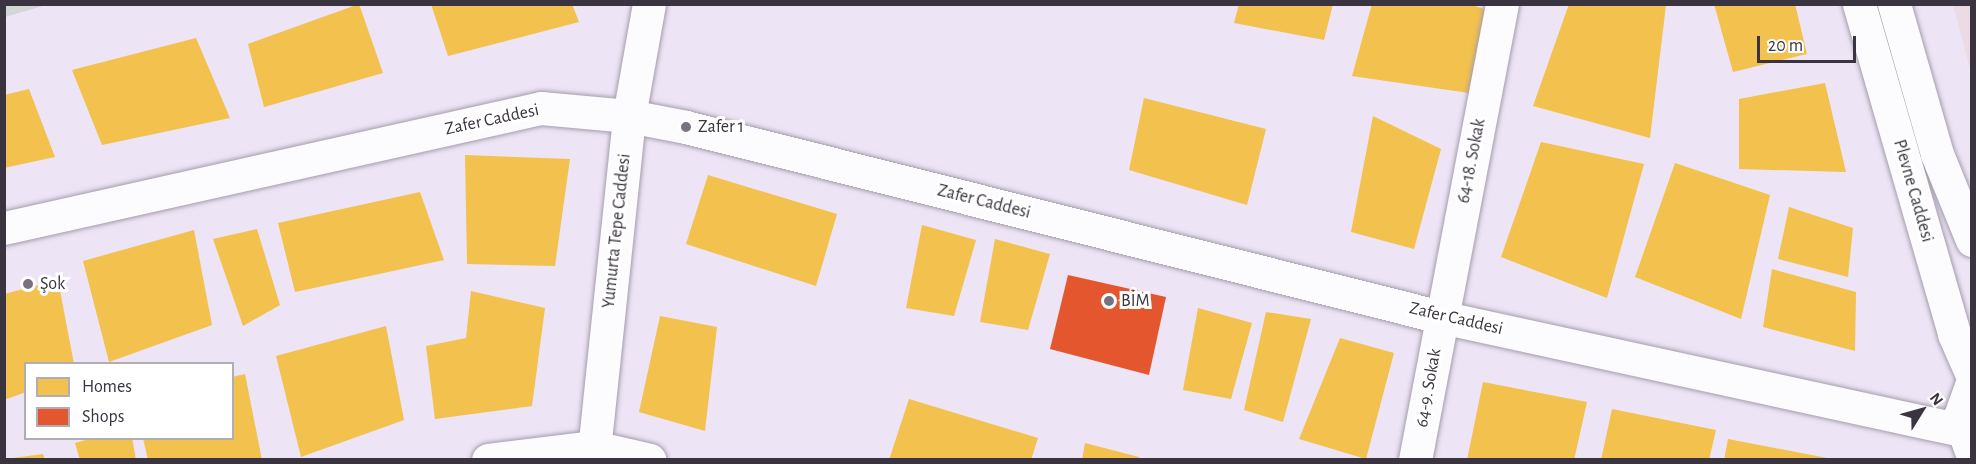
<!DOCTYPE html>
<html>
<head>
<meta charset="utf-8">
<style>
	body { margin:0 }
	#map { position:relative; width:1976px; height:464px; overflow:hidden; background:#ede4f5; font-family:"Alegreya Sans",sans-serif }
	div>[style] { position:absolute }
	.education>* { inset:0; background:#eddbe3 }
	.green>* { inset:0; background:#d0d7d4 }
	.homes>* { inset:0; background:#f2c14e }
	.shops>* { inset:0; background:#e4572e }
	.roads { filter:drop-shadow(0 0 2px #a49dab) drop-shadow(0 0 2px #a49dab) }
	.minor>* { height:33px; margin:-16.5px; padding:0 16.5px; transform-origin:16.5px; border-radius:16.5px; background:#fcfbfe }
	.dots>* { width:16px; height:16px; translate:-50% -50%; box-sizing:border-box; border:3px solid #fff; border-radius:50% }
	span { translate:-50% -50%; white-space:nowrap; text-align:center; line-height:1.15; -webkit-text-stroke:6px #fff; paint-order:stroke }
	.street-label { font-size:18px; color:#3a3340 }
	.poi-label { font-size:18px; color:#3a3340 }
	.left { translate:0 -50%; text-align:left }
	.frame { position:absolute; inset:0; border:6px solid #3a3340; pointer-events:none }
	.legend { position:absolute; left:24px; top:362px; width:210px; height:78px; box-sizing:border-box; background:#fff; border:2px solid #b0adb3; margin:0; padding:8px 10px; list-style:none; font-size:18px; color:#3a3340 }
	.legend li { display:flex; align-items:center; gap:12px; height:30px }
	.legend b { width:30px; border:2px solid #b0adb3 }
	.north { position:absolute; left:1892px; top:380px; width:60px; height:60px; -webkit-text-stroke:4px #fff; paint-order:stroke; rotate:53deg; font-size:16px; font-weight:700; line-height:24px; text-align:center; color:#3a3340 }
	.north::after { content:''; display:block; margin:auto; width:21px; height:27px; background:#3a3340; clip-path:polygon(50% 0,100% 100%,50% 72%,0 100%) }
	.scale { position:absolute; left:1757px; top:36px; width:99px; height:27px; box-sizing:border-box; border:3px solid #3a3340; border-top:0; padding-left:8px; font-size:18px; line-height:21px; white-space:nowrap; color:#3a3340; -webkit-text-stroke:4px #fff; paint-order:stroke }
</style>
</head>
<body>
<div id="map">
	<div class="education">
		<i style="clip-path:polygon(1953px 5px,1971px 5px,1971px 72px)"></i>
	</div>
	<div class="green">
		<i style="clip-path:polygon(5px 4px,46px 4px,46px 5px,5px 17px)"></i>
	</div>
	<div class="homes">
		<i style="clip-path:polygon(359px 4px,383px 73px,264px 107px,248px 44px)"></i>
		<i style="clip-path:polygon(431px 4px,572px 4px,579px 22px,448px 56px)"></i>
		<i style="clip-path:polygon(1239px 4px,1333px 4px,1324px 40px,1234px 23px)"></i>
		<i style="clip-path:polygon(1372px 4px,1469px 4px,1490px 11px,1469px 93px,1352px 76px)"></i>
		<i style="clip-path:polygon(1569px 4px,1666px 5px,1650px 138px,1533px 106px)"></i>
		<i style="clip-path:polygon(1714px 4px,1795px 4px,1807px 54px,1733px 72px)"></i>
		<i style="clip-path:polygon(196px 38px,230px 118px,102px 145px,72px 70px)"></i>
		<i style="clip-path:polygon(1825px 83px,1846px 172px,1739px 169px,1739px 99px)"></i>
		<i style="clip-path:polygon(29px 89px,55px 157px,4px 168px,4px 95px)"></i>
		<i style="clip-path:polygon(1144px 98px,1266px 129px,1247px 205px,1129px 170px)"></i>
		<i style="clip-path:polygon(1373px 116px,1441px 149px,1414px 249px,1351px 232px)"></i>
		<i style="clip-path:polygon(1541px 142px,1644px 164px,1607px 298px,1501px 257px)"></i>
		<i style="clip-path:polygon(465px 155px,570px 159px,555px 266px,467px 264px)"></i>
		<i style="clip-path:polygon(1675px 163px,1770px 195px,1741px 319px,1635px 277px)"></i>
		<i style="clip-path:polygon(708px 175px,837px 214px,816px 286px,686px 244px)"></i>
		<i style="clip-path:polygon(420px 192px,444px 260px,295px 292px,278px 223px)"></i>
		<i style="clip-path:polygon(1789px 207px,1853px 228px,1848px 277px,1778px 259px)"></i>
		<i style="clip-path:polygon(922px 225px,976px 240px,954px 316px,906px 308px)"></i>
		<i style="clip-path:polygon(257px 229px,280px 305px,243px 326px,213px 239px)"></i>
		<i style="clip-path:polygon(194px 230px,212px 325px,109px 362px,83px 261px)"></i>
		<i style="clip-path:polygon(995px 239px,1050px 254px,1028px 330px,980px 322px)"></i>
		<i style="clip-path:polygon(1772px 269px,1856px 292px,1855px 351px,1763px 327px)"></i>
		<i style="clip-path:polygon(58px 280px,74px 364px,26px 364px,26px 392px,4px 400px,4px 294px)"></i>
		<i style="clip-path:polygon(471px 291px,545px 308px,532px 406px,435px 419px,426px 346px,466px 338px)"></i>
		<i style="clip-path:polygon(1198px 308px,1252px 323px,1231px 399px,1183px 390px)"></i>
		<i style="clip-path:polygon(1266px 312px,1311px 319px,1283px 422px,1244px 410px)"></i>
		<i style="clip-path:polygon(660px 316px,717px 327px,705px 431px,639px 412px)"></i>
		<i style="clip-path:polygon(386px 326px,404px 420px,301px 457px,276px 356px)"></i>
		<i style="clip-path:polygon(1340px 338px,1394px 353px,1366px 459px,1299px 439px)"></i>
		<i style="clip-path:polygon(245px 374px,262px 460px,148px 460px,143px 438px,232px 438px,232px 377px)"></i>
		<i style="clip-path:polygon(1483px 382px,1587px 402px,1574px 460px,1467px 460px)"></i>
		<i style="clip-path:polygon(909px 399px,1038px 438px,1031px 460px,889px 460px)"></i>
		<i style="clip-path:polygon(1612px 409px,1716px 430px,1709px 460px,1601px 460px)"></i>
		<i style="clip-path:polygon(93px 438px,132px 438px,136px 460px,80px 460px,75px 443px)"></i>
		<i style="clip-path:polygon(1728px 439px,1827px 458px,1827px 460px,1724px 460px)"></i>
		<i style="clip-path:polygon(1085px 443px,1139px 457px,1139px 460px,1082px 460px)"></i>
		<i style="clip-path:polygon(43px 454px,45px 460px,13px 460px,13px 458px)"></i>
	</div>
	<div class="shops">
		<i style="clip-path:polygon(1068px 275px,1166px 297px,1149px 375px,1050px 349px)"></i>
	</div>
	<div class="roads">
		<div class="minor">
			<i style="left:1859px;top:4px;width:343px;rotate:73.9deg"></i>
			<i style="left:1954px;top:334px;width:45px;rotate:66.3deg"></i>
			<i style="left:1894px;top:4px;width:156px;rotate:74deg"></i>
			<i style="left:1937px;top:154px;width:93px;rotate:67.9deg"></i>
			<i style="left:4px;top:228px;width:550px;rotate:-12.6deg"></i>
			<i style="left:541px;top:108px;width:88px;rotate:5.2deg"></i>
			<i style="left:629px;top:116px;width:58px;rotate:10.9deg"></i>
			<i style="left:686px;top:127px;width:779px;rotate:14.13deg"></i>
			<i style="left:1441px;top:317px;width:532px;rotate:12.26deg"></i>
			<i style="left:1972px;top:383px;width:37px;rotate:110deg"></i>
			<i style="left:1959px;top:418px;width:38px;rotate:70deg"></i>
			<i style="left:488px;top:460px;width:107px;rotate:-7deg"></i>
			<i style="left:594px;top:447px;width:57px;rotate:13.1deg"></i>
			<i style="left:593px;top:460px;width:346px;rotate:-84deg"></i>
			<i style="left:629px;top:116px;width:114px;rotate:-79.9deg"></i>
			<i style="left:1415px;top:460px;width:464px;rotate:-79.2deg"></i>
		</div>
	</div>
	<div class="dots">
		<i style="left:686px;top:127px;background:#79717f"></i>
		<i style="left:28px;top:284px;background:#79717f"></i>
		<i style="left:1109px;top:301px;background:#79717f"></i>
	</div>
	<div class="street-label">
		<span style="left:492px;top:120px;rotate:-12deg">Zafer Caddesi</span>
		<span style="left:1472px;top:161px;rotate:-79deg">64-18. Sokak</span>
		<span style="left:1913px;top:191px;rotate:74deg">Plevne Caddesi</span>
		<span style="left:984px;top:202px;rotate:14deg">Zafer Caddesi</span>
		<span style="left:617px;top:231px;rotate:-84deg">Yumurta Tepe Caddesi</span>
		<span style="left:1456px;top:319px;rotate:13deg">Zafer Caddesi</span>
		<span style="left:1429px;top:388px;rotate:-80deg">64-9. Sokak</span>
	</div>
	<div class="poi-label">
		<span class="left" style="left:698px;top:127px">Zafer 1</span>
		<span class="left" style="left:40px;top:284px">Şok</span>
		<span class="left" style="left:1121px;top:301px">BİM</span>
	</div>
	<div class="frame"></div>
	<ul class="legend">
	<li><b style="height:16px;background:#f2c14e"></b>Homes</li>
	<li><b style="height:16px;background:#e4572e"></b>Shops</li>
	</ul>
	<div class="north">N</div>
	<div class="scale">20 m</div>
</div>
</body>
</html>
